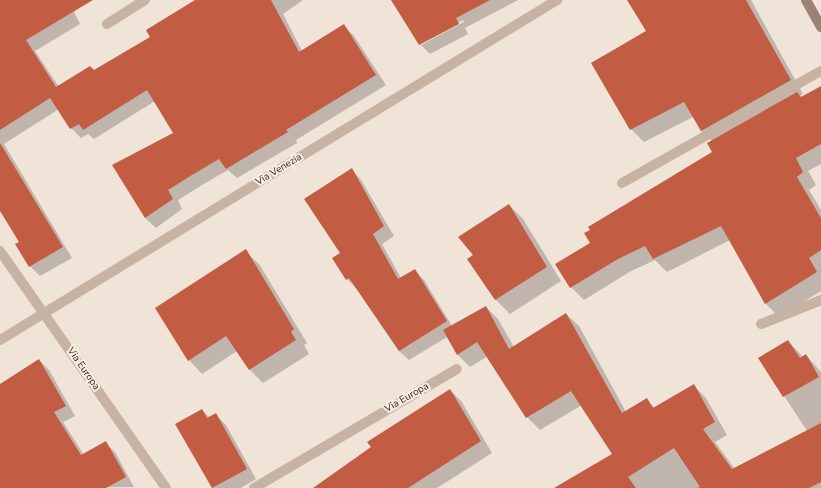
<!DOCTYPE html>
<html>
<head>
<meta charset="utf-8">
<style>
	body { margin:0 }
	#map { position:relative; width:821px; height:488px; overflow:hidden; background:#f0e3d7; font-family:"Nunito Sans",sans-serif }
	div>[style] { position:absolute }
	.shadow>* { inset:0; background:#0003 }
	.building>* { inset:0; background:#c25c43 }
	.lane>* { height:10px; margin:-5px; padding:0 5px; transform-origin:5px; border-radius:5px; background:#c7b3a4 }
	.street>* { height:10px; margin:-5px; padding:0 5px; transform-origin:5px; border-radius:5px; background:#c7b3a4 }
	.secondary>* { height:10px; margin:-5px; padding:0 5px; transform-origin:5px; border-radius:5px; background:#9b8276 }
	span { translate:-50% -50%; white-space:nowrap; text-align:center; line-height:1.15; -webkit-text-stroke:4px #f8eee3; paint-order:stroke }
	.street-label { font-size:10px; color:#332926 }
</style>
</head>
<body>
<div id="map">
	<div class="shadow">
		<i style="clip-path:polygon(0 0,68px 0,80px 24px,35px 51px,59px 87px,94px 71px,152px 37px,197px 0,303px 0,283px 14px,302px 51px,344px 26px,354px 36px,386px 85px,296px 140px,297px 143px,237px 178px,228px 170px,202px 185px,178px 200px,182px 209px,156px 228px,145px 218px,174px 134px,155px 101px,94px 139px,88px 134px,81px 138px,71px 128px,59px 109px,4px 144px,72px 258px,40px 276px,30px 266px,20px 242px,0 209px)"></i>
		<i style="clip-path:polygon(evenodd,391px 0,518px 0,465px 28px,468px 34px,430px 54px,420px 44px,391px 0,463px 20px,464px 22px,421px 45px,421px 43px,463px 20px)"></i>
		<i style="clip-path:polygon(633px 0,751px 0,803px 94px,800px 96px,802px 98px,821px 93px,821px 164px,808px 171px,816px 185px,809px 190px,821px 210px,821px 291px,779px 317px,766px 304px,730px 240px,667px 272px,655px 260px,631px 271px,584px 300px,571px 287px,713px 152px,712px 141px,701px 131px,693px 117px,644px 142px,631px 129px,592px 63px,647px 31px)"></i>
		<i style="clip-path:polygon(352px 170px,361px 180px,394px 236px,382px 244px,401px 278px,414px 270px,424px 280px,452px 326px,486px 307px,498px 319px,514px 347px,566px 314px,579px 326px,626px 412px,647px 400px,655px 408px,694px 386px,706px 398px,727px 435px,715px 442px,735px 469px,807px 431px,760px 359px,788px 341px,803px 357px,806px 355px,821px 372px,821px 488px,583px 488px,614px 454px,582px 405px,540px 430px,527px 417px,488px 356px,470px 367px,458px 355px,447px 337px,409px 360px,399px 351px,357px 289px,347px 279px,334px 258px,341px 254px)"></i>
		<i style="clip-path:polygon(509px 205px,523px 219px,561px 281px,510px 314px,496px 300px,474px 255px)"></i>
		<i style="clip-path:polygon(245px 251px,259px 264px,307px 343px,304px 345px,309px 354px,263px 383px,249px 369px,237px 351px,202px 374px,189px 360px)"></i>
		<i style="clip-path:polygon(39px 360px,49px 370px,75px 416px,63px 422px,84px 455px,105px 443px,115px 452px,134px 487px,0 488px,0 385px)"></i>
		<i style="clip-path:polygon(450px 390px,461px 401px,492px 453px,437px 488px,315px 488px)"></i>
		<i style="clip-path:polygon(202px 410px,210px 418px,216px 415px,226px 425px,256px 479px,241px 488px,212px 488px,177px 424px)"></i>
	</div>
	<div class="building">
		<i style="clip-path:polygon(0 0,93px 0,26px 40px,56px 87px,90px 66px,94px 70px,150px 37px,146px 30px,195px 0,271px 0,299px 52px,344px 24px,376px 75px,286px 130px,288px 132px,226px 169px,219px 159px,192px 175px,168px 190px,173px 199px,145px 218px,112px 165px,173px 133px,147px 90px,83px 130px,79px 124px,70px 129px,50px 98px,0 130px)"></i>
		<i style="clip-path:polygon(391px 0,490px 0,456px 18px,459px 24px,419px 45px)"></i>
		<i style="clip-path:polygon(627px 0,746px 0,791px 80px,701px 131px,684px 102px,630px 130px,591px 63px,646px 31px)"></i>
		<i style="clip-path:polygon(821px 86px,821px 144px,796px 158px,803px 172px,797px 177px,821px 218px,821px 250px,809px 258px,817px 272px,765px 304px,721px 226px,653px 259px,645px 246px,618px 259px,570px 288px,555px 264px,590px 243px,584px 233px,590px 230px,588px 227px,712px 152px,707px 143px,797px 92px,801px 97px)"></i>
		<i style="clip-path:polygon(0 143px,63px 247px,29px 267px,15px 244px,19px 242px,0 211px)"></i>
		<i style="clip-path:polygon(352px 168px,384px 226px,373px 234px,398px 279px,415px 269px,447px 321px,399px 351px,349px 278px,346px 280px,332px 258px,340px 253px,304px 199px)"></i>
		<i style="clip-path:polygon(509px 204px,547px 267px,495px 300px,467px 259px,473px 255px,458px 237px)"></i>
		<i style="clip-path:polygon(246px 249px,294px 329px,291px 332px,296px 340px,249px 370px,226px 336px,188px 361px,155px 308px)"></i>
		<i style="clip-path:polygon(486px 306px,509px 349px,566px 313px,622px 413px,647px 398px,653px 408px,694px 384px,715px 422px,703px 429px,732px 469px,821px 423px,821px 482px,809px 488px,697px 488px,700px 487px,674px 448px,628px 477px,636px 488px,554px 488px,612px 454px,571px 391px,526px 418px,477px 342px,457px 355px,443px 330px)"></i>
		<i style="clip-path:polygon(788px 340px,800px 358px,806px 354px,819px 377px,783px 397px,758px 358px)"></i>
		<i style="clip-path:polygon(39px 359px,66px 406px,54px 412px,81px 455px,106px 441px,126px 477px,106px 488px,0 488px,0 384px)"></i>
		<i style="clip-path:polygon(450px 389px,481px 441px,408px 488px,313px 488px,371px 447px,367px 442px)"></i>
		<i style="clip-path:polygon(202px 409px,207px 418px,216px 413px,247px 469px,212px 488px,175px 424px)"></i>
	</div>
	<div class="lane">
		<i style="left:622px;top:183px;width:228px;rotate:-29.4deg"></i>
		<i style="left:761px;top:324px;width:65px;rotate:-21.8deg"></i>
		<i style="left:254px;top:488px;width:235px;rotate:-30.4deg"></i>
	</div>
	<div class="street">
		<i style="left:107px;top:24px;width:45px;rotate:-32.3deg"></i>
		<i style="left:0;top:251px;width:289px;rotate:55deg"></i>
		<i style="left:0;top:340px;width:653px;rotate:-31.4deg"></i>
	</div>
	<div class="secondary">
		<i style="left:806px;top:0;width:31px;rotate:61deg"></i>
	</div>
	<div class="street-label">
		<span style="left:279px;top:170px;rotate:-31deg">Via Venezia</span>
		<span style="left:83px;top:369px;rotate:55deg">Via Europa</span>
		<span style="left:407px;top:398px;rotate:-30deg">Via Europa</span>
	</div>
</div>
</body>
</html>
